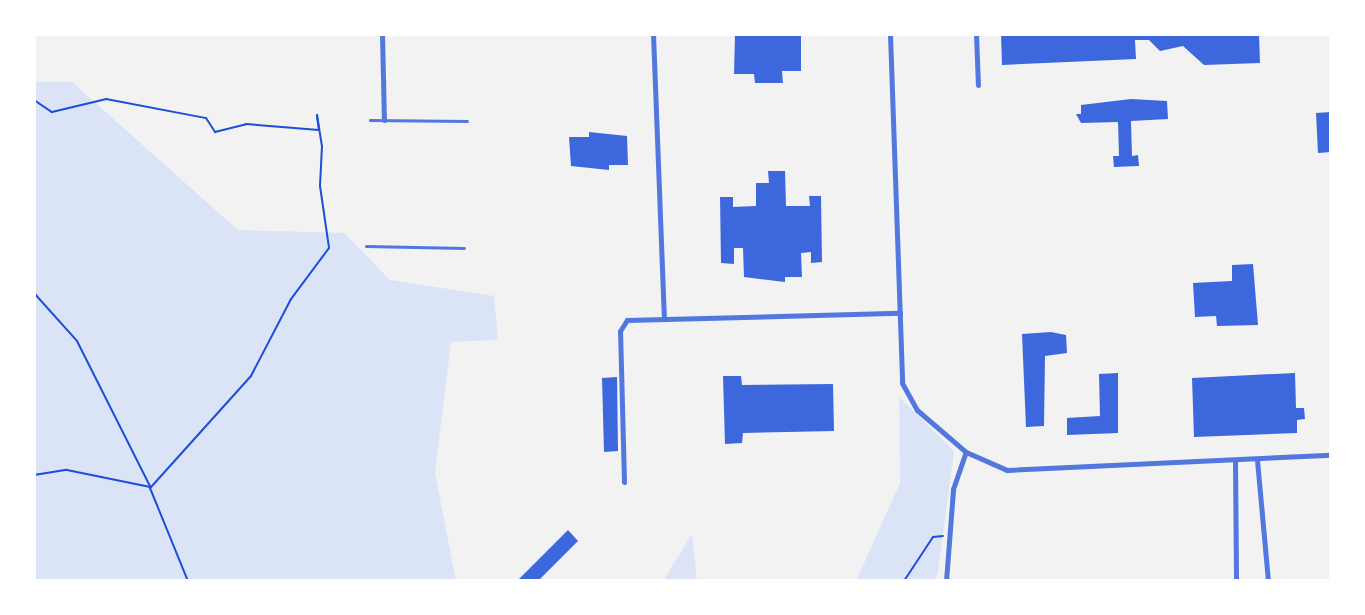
<!DOCTYPE html>
<html>
<head>
<meta charset="utf-8">
<style>
	body { margin:0 }
	#map { position:relative; width:1365px; height:615px; overflow:hidden; background:#f2f2f2; font-family:"Zilla Slab",serif }
	div>[style] { position:absolute }
	.green>* { inset:0; background:#dbe4f7 }
	.building>* { inset:0; background:#3d67dc }
	.path>* { height:2px; margin:-1px; padding:0 1px; transform-origin:1px; border-radius:1px; background:#1d4ed8 }
	.service>* { height:3px; margin:-1.5px; padding:0 1.5px; transform-origin:1.5px; border-radius:1.5px; background:#5277de }
	.minor>* { height:5px; margin:-2.5px; padding:0 2.5px; transform-origin:2.5px; border-radius:2.5px; background:#5277de }
	span { translate:-50% -50%; white-space:nowrap; text-align:center; line-height:1.15; -webkit-text-stroke:8px #fff; paint-order:stroke }
	.frame { position:absolute; inset:0; border:36px solid #fff; pointer-events:none }
</style>
</head>
<body>
<div id="map">
	<div class="green">
		<i style="clip-path:polygon(34px 82px,72px 82px,238px 230px,344px 233px,390px 280px,494px 296px,498px 340px,451px 342px,435px 473px,456px 581px,34px 581px)"></i>
		<i style="clip-path:polygon(899px 397px,954px 451px,938px 572px,934px 581px,856px 581px,900px 483px)"></i>
		<i style="clip-path:polygon(692px 534px,697px 581px,663px 581px)"></i>
	</div>
	<div class="building">
		<i style="clip-path:polygon(735px 34px,801px 35px,801px 71px,782px 71px,783px 83px,755px 83px,754px 74px,734px 74px)"></i>
		<i style="clip-path:polygon(1001px 34px,1259px 34px,1260px 63px,1204px 65px,1183px 46px,1160px 51px,1149px 40px,1135px 40px,1136px 59px,1002px 65px)"></i>
		<i style="clip-path:polygon(1131px 99px,1167px 101px,1168px 119px,1131px 121px,1132px 156px,1138px 155px,1139px 166px,1114px 167px,1113px 156px,1119px 156px,1118px 122px,1081px 123px,1076px 114px,1081px 114px,1081px 105px)"></i>
		<i style="clip-path:polygon(1331px 112px,1331px 152px,1318px 153px,1316px 113px)"></i>
		<i style="clip-path:polygon(589px 132px,627px 136px,628px 165px,609px 165px,609px 170px,571px 166px,569px 137px,589px 137px)"></i>
		<i style="clip-path:polygon(768px 171px,785px 171px,786px 206px,810px 206px,809px 196px,821px 196px,822px 262px,811px 263px,811px 252px,801px 253px,802px 277px,785px 277px,785px 282px,744px 277px,743px 248px,734px 248px,734px 264px,721px 263px,720px 197px,733px 197px,733px 207px,756px 206px,756px 183px,769px 183px)"></i>
		<i style="clip-path:polygon(1253px 264px,1258px 325px,1217px 326px,1216px 316px,1195px 317px,1193px 283px,1232px 281px,1232px 265px)"></i>
		<i style="clip-path:polygon(1051px 332px,1066px 335px,1067px 353px,1045px 356px,1044px 426px,1026px 427px,1022px 334px)"></i>
		<i style="clip-path:polygon(1118px 373px,1118px 433px,1067px 435px,1067px 418px,1100px 416px,1099px 374px)"></i>
		<i style="clip-path:polygon(1295px 373px,1296px 408px,1304px 408px,1305px 419px,1297px 420px,1297px 433px,1194px 437px,1192px 378px)"></i>
		<i style="clip-path:polygon(723px 376px,741px 376px,742px 385px,833px 384px,834px 431px,743px 433px,742px 443px,725px 444px)"></i>
		<i style="clip-path:polygon(617px 377px,618px 451px,604px 452px,602px 378px)"></i>
		<i style="clip-path:polygon(568px 530px,578px 541px,538px 581px,517px 581px)"></i>
	</div>
	<div class="path">
		<i style="left:34px;top:100px;width:22px;rotate:34deg"></i>
		<i style="left:52px;top:112px;width:56px;rotate:-13.5deg"></i>
		<i style="left:106px;top:99px;width:102px;rotate:10.8deg"></i>
		<i style="left:206px;top:118px;width:17px;rotate:57deg"></i>
		<i style="left:215px;top:132px;width:32px;rotate:-14deg"></i>
		<i style="left:246px;top:124px;width:73px;rotate:4.7deg"></i>
		<i style="left:319px;top:130px;width:15px;rotate:-98deg"></i>
		<i style="left:317px;top:115px;width:31px;rotate:81deg"></i>
		<i style="left:322px;top:146px;width:40px;rotate:92.9deg"></i>
		<i style="left:320px;top:186px;width:63px;rotate:81.7deg"></i>
		<i style="left:329px;top:248px;width:64px;rotate:126.7deg"></i>
		<i style="left:291px;top:299px;width:87px;rotate:117.5deg"></i>
		<i style="left:251px;top:376px;width:151px;rotate:132deg"></i>
		<i style="left:150px;top:488px;width:100px;rotate:67.8deg"></i>
		<i style="left:34px;top:293px;width:64px;rotate:48.1deg"></i>
		<i style="left:77px;top:341px;width:162px;rotate:63.3deg"></i>
		<i style="left:34px;top:475px;width:33px;rotate:-9deg"></i>
		<i style="left:67px;top:470px;width:85px;rotate:11.6deg"></i>
		<i style="left:904px;top:581px;width:53px;rotate:-56.6deg"></i>
		<i style="left:933px;top:537px;width:10px;rotate:-6deg"></i>
	</div>
	<div class="service">
		<i style="left:370px;top:120px;width:97px;rotate:0.6deg"></i>
		<i style="left:366px;top:246px;width:98px;rotate:1.2deg"></i>
	</div>
	<div class="minor">
		<i style="left:382px;top:34px;width:86px;rotate:88.7deg"></i>
		<i style="left:653px;top:34px;width:284px;rotate:87.8deg"></i>
		<i style="left:890px;top:34px;width:349px;rotate:88deg"></i>
		<i style="left:902px;top:383px;width:31px;rotate:61deg"></i>
		<i style="left:917px;top:410px;width:65px;rotate:40.6deg"></i>
		<i style="left:966px;top:452px;width:45px;rotate:23.7deg"></i>
		<i style="left:1007px;top:470px;width:324px;rotate:-2.7deg"></i>
		<i style="left:976px;top:34px;width:51px;rotate:87.8deg"></i>
		<i style="left:1257px;top:460px;width:121px;rotate:84.8deg"></i>
		<i style="left:1235px;top:461px;width:120px;rotate:89.5deg"></i>
		<i style="left:624px;top:482px;width:151px;rotate:-91.5deg"></i>
		<i style="left:620px;top:331px;width:13px;rotate:-58deg"></i>
		<i style="left:627px;top:320px;width:273px;rotate:-1.5deg"></i>
		<i style="left:946px;top:581px;width:92px;rotate:-85.6deg"></i>
		<i style="left:953px;top:489px;width:39px;rotate:-71deg"></i>
	</div>
	<div class="frame"></div>
</div>
</body>
</html>
